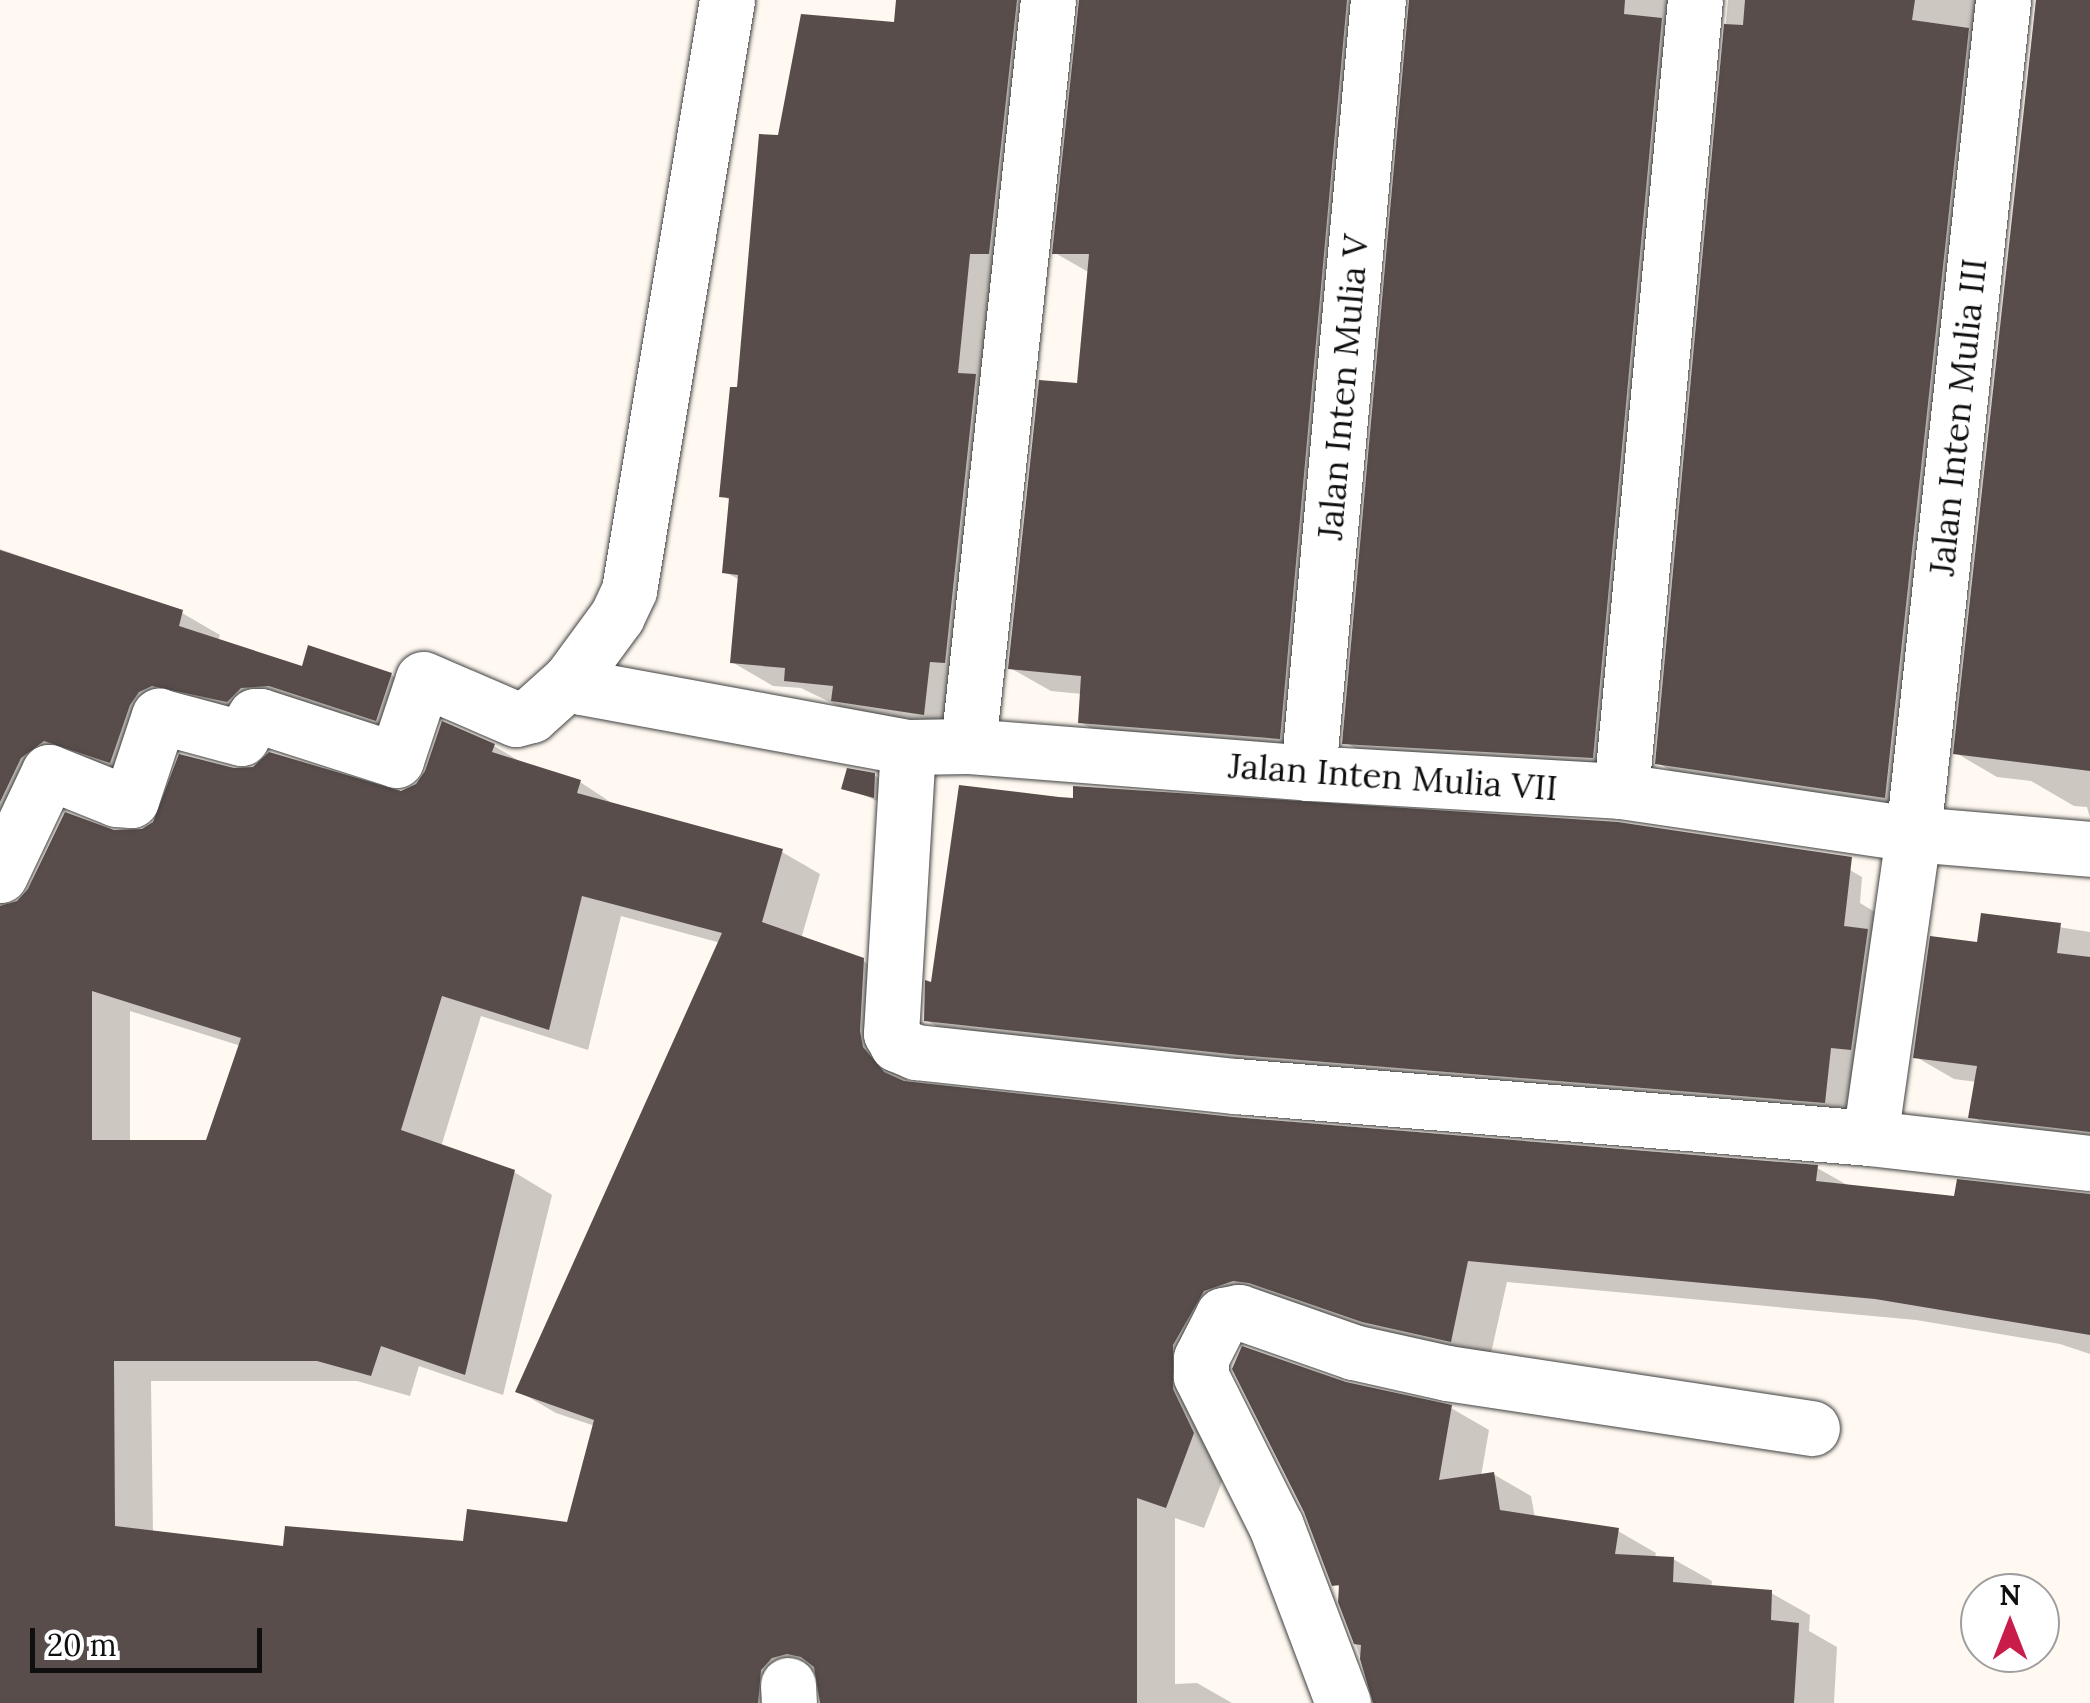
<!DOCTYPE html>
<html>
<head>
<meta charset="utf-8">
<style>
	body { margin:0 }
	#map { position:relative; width:2090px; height:1703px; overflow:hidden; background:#fff9f1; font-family:Lora,serif }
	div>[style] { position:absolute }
	.shadow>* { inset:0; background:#0003 }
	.building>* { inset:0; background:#594d4b }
	.roads { filter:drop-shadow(0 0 2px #424242) drop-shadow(0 0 2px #424242) }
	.minor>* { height:55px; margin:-27.5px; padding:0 27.5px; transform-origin:27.5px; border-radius:27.5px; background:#fff }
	span { translate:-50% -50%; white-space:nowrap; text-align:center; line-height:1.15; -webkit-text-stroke:10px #fff; paint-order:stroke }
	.street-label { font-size:35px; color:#0f0f0f }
	.north { position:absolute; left:1960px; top:1573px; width:100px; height:100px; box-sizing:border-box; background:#fff; border:2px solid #9f9f9f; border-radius:50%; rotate:0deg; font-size:28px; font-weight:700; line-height:40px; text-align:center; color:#0f0f0f }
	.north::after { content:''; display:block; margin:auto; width:35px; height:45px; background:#ca1c4a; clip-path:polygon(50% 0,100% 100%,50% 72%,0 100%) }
	.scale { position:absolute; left:30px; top:1628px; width:232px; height:45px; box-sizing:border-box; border:5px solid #0f0f0f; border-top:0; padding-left:12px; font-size:30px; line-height:35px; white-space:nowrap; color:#0f0f0f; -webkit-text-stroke:8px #fff; paint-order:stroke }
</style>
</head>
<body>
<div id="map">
	<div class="shadow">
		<i style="clip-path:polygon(899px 0,1069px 0,965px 737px,875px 724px,801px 688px,773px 686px,732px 662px,740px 580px,725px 572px,731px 501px,722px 495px,780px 138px,896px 25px)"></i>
		<i style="clip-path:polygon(1081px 0,1400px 0,1320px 761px,1121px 746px,1080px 722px,1082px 694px,1051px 691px,1010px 668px,1079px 386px,1090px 273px,1055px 253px)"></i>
		<i style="clip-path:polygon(1411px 0,1717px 0,1633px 780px,1386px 766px,1345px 742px)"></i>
		<i style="clip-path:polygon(1728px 0,2025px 0,1926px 820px,1699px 787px,1658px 763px)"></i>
		<i style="clip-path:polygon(2036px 0,2090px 0,2090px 818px,2087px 807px,2074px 806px,2031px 781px,1997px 777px,1956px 753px)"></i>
		<i style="clip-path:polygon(evenodd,0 549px,182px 613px,220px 635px,218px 641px,303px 669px,391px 675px,429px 697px,415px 741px,192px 706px,149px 783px,70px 767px,9px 885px,8px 907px,20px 902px,66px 815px,114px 833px,142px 832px,234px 771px,402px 793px,494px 746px,526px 765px,580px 782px,618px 807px,782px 852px,820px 874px,801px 939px,863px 961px,902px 983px,901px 1072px,912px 1086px,1233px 1120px,1817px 1168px,1851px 1187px,1956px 1198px,2090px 1196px,2090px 1354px,2060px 1344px,1916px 1320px,1507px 1282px,1489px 1362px,1273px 1302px,1207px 1381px,1232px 1456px,1204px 1528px,1175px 1518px,1175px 1684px,1197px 1683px,1232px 1703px,822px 1703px,818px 1677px,809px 1680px,796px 1703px,0 1703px,0 549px,621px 916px,721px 943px,518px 1391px,556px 1413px,595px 1426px,569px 1524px,465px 1544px,286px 1549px,153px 1533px,151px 1381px,357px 1381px,410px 1396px,419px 1366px,503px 1395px,552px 1195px,514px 1172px,441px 1147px,481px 1016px,588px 1050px,621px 916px,0 549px,130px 1011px,241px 1046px,208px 1142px,130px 1142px,130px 1011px)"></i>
		<i style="clip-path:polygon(874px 775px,895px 787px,894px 808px,844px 787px)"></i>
		<i style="clip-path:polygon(1058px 800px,1824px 855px,1862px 877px,1860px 903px,1885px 918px,1863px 1123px,964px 1042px,926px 1020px,933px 986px)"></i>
		<i style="clip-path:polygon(1983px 915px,2090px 932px,2090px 1148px,2009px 1138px,1971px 1116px,1977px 1082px,1954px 1079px,1916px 1057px,1980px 945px)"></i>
		<i style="clip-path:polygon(1345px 1385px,1451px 1408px,1489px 1430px,1481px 1476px,1493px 1474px,1531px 1496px,1535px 1518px,1618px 1531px,1656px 1553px,1655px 1558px,1673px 1559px,1712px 1581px,1711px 1588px,1771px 1593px,1810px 1615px,1809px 1631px,1837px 1647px,1834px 1703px,1376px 1703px,1341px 1602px,1341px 1588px,1334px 1584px)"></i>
	</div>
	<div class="building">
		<i style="clip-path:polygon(896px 0,1017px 0,989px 254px,970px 254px,958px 373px,976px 374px,945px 663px,930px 662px,924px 715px,831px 701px,833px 686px,784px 681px,785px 668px,730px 663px,738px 575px,722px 573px,729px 498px,719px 497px,730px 387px,737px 387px,759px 134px,778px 135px,801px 14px,894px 22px)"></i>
		<i style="clip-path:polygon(1079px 0,1347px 0,1280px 739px,1078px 723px,1081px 676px,1008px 669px,1039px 380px,1077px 383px,1089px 254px,1052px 254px)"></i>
		<i style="clip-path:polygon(1409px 0,1625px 0,1624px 14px,1662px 18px,1593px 758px,1342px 744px)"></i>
		<i style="clip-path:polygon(1745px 0,1915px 0,1912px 20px,1969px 28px,1885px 798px,1655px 764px,1724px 24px,1743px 25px)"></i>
		<i style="clip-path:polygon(2036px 0,2090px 0,2090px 771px,1953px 754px)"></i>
		<i style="clip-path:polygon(0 550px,183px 610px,179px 626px,302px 666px,308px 645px,392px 673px,376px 721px,269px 686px,241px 688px,227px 702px,152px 686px,139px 692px,130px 705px,110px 763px,44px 741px,21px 758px,0 802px)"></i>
		<i style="clip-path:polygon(evenodd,442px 721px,495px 744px,492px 752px,581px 780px,577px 793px,783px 849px,762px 922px,864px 958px,860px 1031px,863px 1047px,884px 1072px,904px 1081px,1233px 1117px,1818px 1165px,1816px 1181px,1954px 1196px,1957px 1179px,2090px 1194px,2090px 1335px,1875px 1299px,1468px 1261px,1451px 1342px,1362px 1322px,1249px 1283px,1233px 1281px,1204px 1291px,1173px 1345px,1173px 1389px,1194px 1433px,1166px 1508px,1137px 1498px,1137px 1703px,820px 1703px,814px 1667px,801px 1657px,787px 1654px,772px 1658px,761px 1670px,758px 1703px,0 1703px,0 906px,17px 901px,28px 889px,65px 812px,114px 830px,142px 829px,153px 822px,179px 754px,234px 768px,253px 767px,269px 752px,401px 791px,416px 784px,425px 771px,442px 721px,582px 896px,722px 933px,515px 1392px,594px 1420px,567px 1522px,467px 1509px,463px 1541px,285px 1526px,283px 1546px,115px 1526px,114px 1361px,317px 1361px,371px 1376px,381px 1346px,465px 1375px,515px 1170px,401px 1130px,442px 996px,549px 1030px,582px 896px,442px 721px,92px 991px,241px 1038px,206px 1140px,92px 1140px,92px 991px)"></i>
		<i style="clip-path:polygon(847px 768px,875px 773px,874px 798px,841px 789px)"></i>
		<i style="clip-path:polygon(959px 785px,1059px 797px,1073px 798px,1073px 786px,1618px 822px,1852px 857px,1844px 926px,1868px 929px,1851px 1050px,1831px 1048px,1825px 1103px,1239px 1055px,924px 1021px,925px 980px,931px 982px)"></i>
		<i style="clip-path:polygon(1981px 913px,2061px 923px,2057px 953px,2090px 957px,2090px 1132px,1968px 1118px,1977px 1066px,1913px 1058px,1930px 936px,1977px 942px)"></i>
		<i style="clip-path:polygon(1242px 1346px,1346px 1382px,1452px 1405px,1439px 1480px,1494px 1472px,1500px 1510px,1619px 1528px,1615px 1554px,1674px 1557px,1673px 1582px,1772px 1590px,1771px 1620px,1799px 1623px,1794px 1703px,1373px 1703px,1360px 1659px,1361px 1645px,1354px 1644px,1338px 1602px,1339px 1585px,1332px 1586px,1304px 1512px,1232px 1369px)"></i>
	</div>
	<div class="roads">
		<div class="minor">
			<i style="left:570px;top:680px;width:13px;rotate:32deg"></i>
			<i style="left:581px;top:687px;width:332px;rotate:10.4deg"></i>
			<i style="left:908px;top:747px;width:60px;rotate:-1deg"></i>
			<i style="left:968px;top:746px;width:341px;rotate:4.5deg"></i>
			<i style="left:1308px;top:773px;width:314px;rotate:3.3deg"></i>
			<i style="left:1621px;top:791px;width:295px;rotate:8.4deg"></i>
			<i style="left:1913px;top:834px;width:178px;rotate:4.8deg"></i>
			<i style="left:968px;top:746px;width:750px;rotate:-83.88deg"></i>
			<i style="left:908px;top:747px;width:287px;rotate:93.4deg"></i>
			<i style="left:891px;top:1033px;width:13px;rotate:61deg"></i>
			<i style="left:897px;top:1044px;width:21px;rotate:23deg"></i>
			<i style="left:916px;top:1052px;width:322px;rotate:6.1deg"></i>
			<i style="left:1236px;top:1086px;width:636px;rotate:4.69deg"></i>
			<i style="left:1870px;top:1138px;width:221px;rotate:6.5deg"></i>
			<i style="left:1308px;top:773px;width:776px;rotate:-84.83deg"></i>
			<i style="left:1621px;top:791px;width:794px;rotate:-84.66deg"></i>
			<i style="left:0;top:875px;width:114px;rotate:-64.6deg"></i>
			<i style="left:49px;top:772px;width:72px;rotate:21.9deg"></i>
			<i style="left:116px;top:799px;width:15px;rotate:4deg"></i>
			<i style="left:131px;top:800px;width:89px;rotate:-71.6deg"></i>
			<i style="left:159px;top:716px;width:85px;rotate:15deg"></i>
			<i style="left:241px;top:738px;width:26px;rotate:-58deg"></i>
			<i style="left:255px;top:716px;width:5px"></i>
			<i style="left:260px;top:716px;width:143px;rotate:17.9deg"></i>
			<i style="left:396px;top:760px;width:85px;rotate:-71.6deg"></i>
			<i style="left:423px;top:679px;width:101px;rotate:23.3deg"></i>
			<i style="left:516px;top:719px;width:16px;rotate:-15deg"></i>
			<i style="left:531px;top:715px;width:52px;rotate:-41.9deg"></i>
			<i style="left:570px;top:680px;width:79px;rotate:-53.7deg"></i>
			<i style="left:617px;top:616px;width:29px;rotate:-65deg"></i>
			<i style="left:629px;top:590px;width:598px;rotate:-80.57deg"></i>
			<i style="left:1870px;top:1138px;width:307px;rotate:-81.9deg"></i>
			<i style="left:1913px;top:834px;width:839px;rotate:-83.84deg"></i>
			<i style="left:788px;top:1685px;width:18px;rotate:87deg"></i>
			<i style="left:1343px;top:1703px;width:189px;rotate:-110.7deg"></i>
			<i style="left:1276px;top:1526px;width:168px;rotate:-116.6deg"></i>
			<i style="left:1201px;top:1376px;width:18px;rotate:-90deg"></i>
			<i style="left:1201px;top:1358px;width:48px;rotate:-62.9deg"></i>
			<i style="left:1223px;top:1315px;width:16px;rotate:-11deg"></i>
			<i style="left:1239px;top:1312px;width:121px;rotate:19.3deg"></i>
			<i style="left:1353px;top:1352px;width:96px;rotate:12.6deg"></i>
			<i style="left:1447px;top:1373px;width:369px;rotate:8.6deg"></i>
		</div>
	</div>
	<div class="street-label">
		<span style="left:1343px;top:387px;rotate:-85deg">Jalan Inten Mulia V</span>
		<span style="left:1958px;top:417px;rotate:-84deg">Jalan Inten Mulia III</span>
		<span style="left:1393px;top:777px;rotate:4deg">Jalan Inten Mulia VII</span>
	</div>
	<div class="north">N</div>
	<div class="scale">20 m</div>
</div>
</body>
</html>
